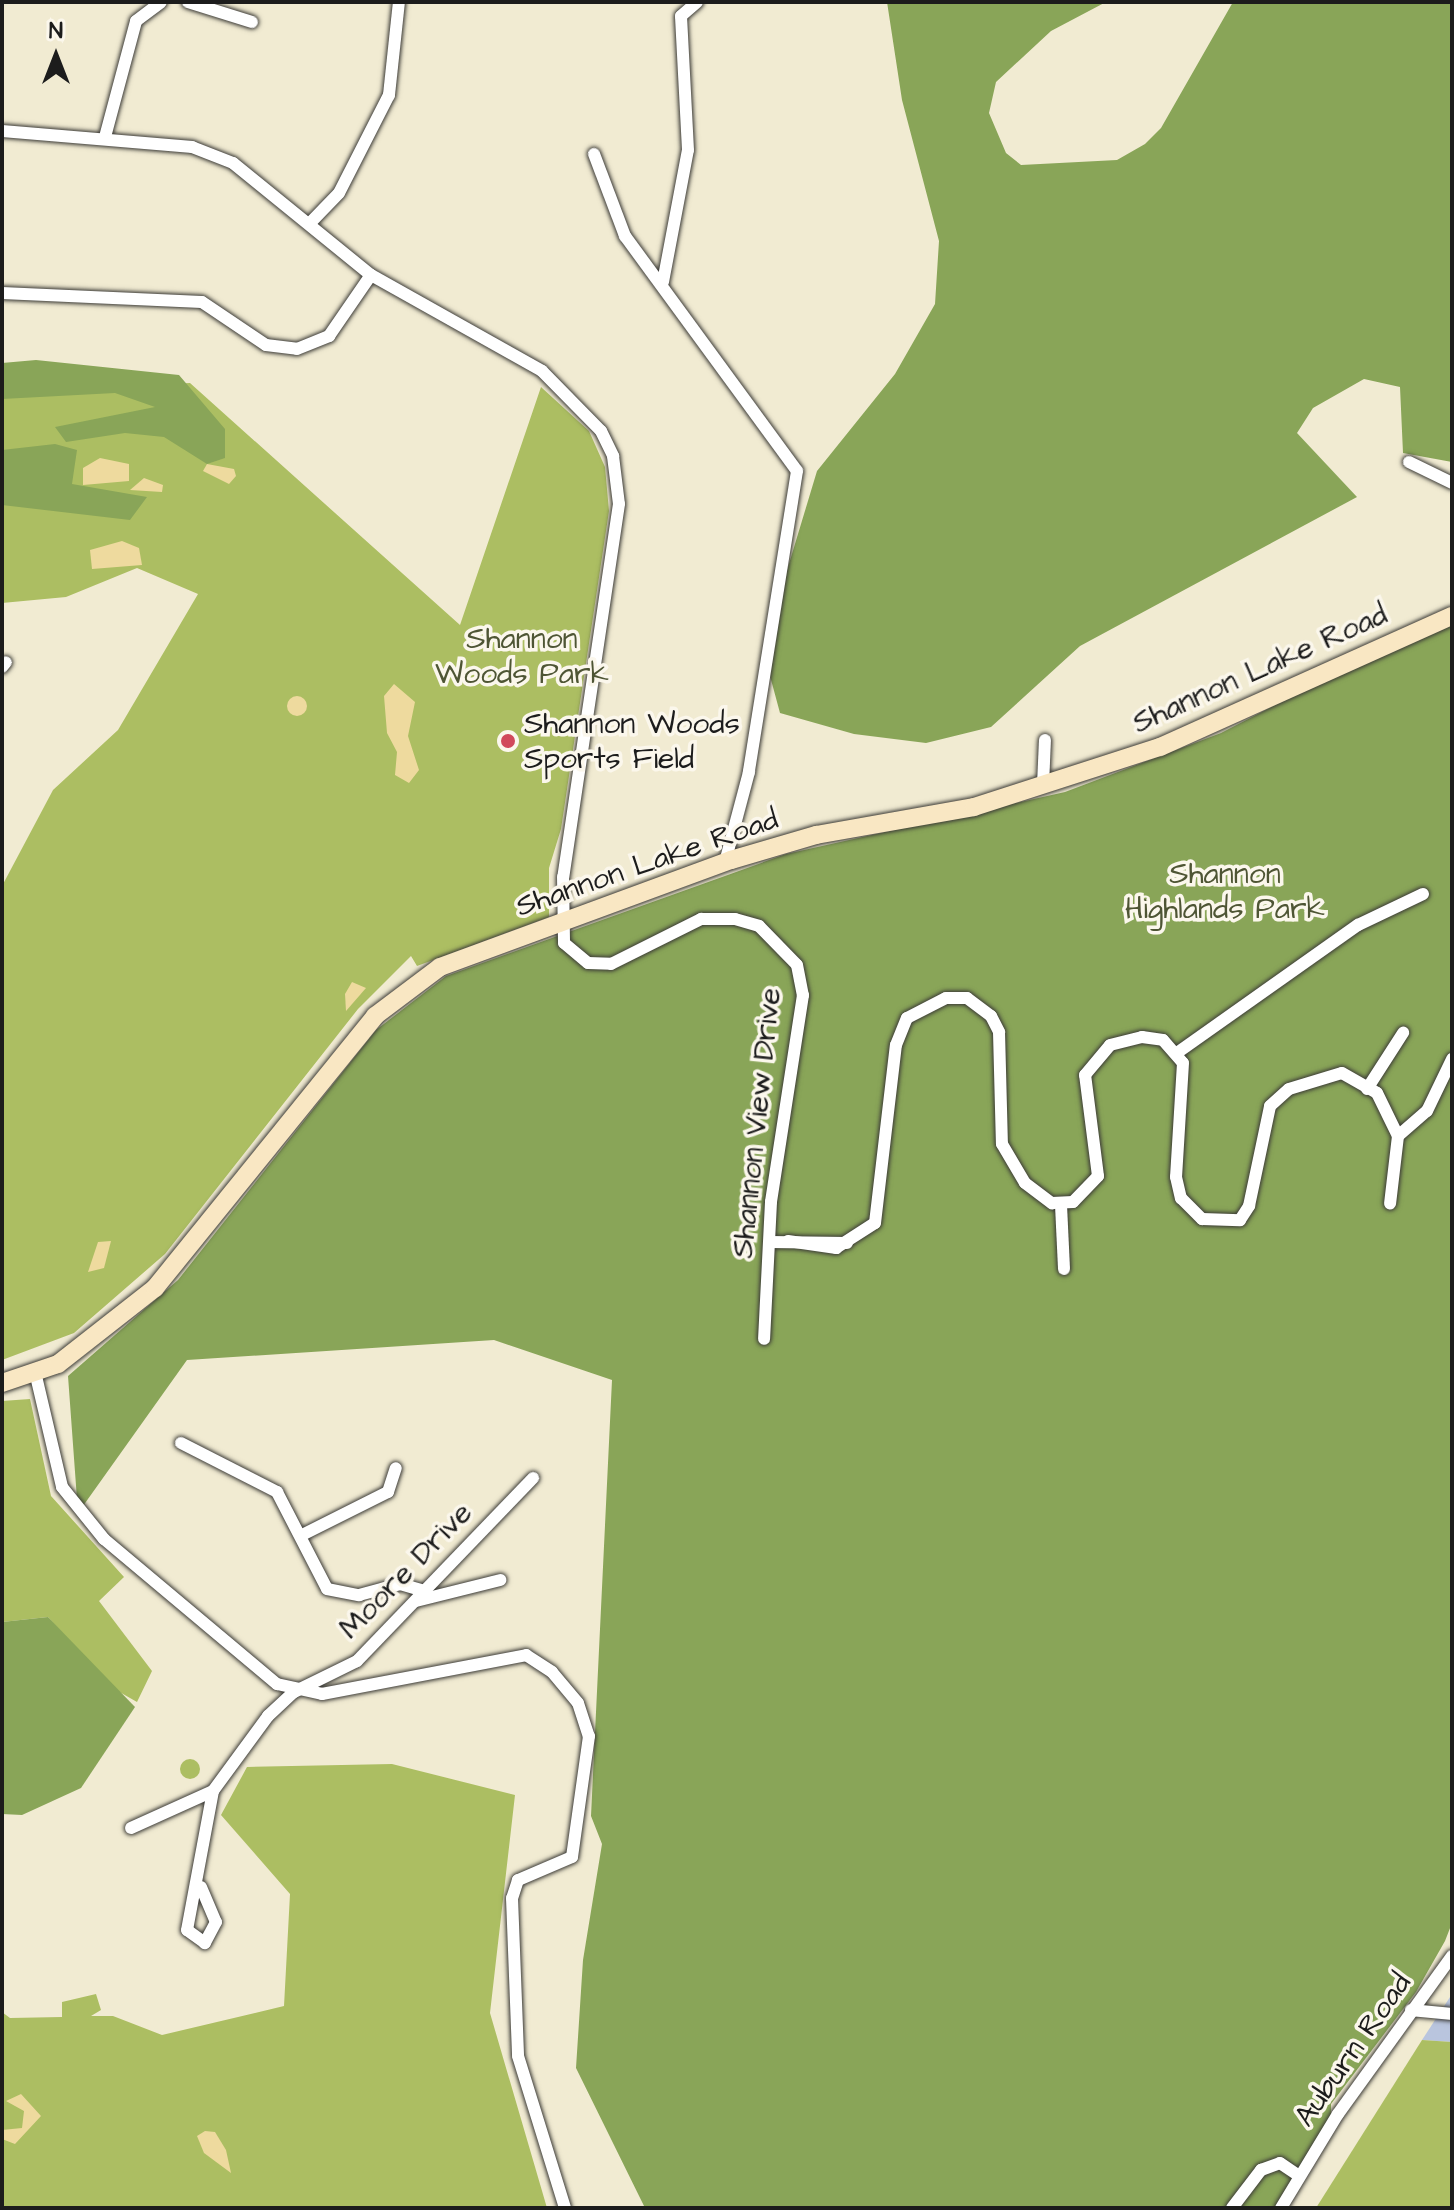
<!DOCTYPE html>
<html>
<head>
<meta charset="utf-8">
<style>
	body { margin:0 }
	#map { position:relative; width:1454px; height:2210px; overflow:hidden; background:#f1ebd2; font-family:"Architects Daughter",sans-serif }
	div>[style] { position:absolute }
	.industrial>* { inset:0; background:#b9c5de }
	.green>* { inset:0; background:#acbe62 }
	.round { border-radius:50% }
	.forest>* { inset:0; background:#89a558 }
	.sand>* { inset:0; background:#eeda9e }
	.roads { filter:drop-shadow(0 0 2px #3c3b37) drop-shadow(0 0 2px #3c3b37) }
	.street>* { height:12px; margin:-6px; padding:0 6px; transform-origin:6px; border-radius:6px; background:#fff }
	.secondary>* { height:18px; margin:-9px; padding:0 9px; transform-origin:9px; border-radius:9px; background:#f9e7c3 }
	.dots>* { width:22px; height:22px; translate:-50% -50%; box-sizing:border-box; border:4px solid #fbf7ec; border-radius:50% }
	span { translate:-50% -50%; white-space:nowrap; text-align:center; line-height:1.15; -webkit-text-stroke:7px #fbf7ec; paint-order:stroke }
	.park-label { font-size:30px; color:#4e5534 }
	.street-label { font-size:30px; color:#1c1c1c }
	.poi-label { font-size:30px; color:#1c1c1c }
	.left { translate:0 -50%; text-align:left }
	.frame { position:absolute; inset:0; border:4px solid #1c1c1c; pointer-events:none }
	.north { position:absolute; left:16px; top:16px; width:80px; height:80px; -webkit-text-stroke:6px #fbf7ec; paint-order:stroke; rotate:0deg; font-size:22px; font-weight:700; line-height:32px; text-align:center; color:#1c1c1c }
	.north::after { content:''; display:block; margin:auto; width:28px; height:36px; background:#1c1c1c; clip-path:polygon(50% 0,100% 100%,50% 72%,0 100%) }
</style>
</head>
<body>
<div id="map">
	<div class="industrial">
		<i style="clip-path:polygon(1452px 1994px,1452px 2042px,1422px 2040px)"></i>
	</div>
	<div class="green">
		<i style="clip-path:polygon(190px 383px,460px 625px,541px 387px,589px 431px,605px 467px,609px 511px,561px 829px,549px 868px,549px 917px,417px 966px,411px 956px,358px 1009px,165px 1254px,74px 1333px,2px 1360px,2px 886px,53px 790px,118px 730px,198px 594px,137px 568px,66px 597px,2px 603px,2px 391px)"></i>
		<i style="clip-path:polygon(30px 1399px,51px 1496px,124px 1577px,99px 1601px,152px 1671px,137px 1702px,109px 1686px,48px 1617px,2px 1622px,2px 1401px)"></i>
		<i class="round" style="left:180px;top:1759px;width:20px;height:20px"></i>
		<i style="clip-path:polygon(392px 1764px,515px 1795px,490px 2013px,547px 2208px,2px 2206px,2px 2012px,10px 2018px,62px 2017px,62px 2002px,96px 1994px,101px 2010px,91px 2016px,113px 2016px,162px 2035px,284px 2006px,290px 1894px,221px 1815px,247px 1767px)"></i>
		<i style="clip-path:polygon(1422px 2040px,1452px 2042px,1452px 2208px,1316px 2208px)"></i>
	</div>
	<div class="forest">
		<i style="clip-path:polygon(887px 2px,1106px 2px,1051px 31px,996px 82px,989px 113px,1006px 153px,1021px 165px,1117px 160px,1145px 144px,1161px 128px,1233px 2px,1452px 2px,1452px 462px,1403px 453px,1400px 387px,1364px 379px,1313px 408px,1297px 433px,1357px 497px,1080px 646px,991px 727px,926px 743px,854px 734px,780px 713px,763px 650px,817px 471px,895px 374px,935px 304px,939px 241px,902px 100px)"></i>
		<i style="clip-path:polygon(36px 360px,179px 375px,225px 429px,225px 458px,207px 464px,164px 437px,125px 433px,66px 442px,55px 427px,155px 407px,115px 393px,2px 399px,2px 363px)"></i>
		<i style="clip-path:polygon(55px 444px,77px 450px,72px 484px,147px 497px,130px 520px,2px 505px,2px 450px)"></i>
		<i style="clip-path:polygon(1452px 625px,1452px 1923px,1445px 1941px,1416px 1992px,1331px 2104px,1331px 2123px,1274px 2208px,645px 2208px,576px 2068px,583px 1960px,602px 1844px,591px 1816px,612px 1380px,494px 1340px,187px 1360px,78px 1513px,68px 1376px,178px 1280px,376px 1030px,446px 976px,786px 854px,1065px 792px,1221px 733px,1371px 656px)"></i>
		<i style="clip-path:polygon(48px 1617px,135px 1707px,81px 1788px,22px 1815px,2px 1814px,2px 1622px)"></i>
	</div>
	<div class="sand">
		<i style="clip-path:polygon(100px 458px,129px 464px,129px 481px,83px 485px,83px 468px)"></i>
		<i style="clip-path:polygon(207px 464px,234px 469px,236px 476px,229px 484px,203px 471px)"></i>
		<i style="clip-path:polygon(144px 478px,163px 485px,162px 492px,130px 490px)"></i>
		<i style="clip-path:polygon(122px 541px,139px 548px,142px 565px,92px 569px,90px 550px)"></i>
		<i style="clip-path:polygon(394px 684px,415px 702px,408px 736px,419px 770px,409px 783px,395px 775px,397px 752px,387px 733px,384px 696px)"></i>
		<i class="round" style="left:287px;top:696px;width:20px;height:20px"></i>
		<i style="clip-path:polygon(352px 982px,366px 988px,346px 1011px,345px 994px)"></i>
		<i style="clip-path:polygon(111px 1241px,104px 1268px,88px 1272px,98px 1242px)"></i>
		<i style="clip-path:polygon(21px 2094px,41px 2116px,15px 2144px,2px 2139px,2px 2130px,22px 2128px,24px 2111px,6px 2101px)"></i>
		<i style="clip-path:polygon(205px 2131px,215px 2132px,226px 2150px,231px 2173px,204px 2153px,197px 2136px)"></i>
	</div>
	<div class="roads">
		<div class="street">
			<i style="left:188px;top:2px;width:67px;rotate:17.4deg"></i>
			<i style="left:2px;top:131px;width:191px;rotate:4.8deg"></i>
			<i style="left:192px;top:147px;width:44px;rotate:21.3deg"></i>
			<i style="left:233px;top:163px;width:178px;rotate:39.1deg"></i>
			<i style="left:371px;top:275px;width:196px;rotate:29.3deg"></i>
			<i style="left:542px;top:371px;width:84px;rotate:45.5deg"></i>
			<i style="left:601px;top:431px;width:28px;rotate:64deg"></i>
			<i style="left:613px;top:456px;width:48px;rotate:82.9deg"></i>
			<i style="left:619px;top:504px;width:377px;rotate:98.5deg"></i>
			<i style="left:563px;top:877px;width:66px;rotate:89.1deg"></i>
			<i style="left:564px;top:943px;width:31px;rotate:40deg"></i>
			<i style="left:588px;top:963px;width:23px;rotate:2deg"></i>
			<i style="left:611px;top:964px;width:101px;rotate:-26.6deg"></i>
			<i style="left:701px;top:919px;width:34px"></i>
			<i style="left:735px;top:919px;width:25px;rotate:16deg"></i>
			<i style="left:759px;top:926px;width:54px;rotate:45.7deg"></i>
			<i style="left:797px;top:965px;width:31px;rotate:79deg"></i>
			<i style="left:803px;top:995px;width:209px;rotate:98.8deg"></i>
			<i style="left:771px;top:1202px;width:137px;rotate:92.9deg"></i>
			<i style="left:105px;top:137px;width:120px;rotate:-75deg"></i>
			<i style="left:136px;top:21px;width:31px;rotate:-37deg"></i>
			<i style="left:594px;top:154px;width:88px;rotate:69.3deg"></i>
			<i style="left:625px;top:236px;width:291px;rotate:53.8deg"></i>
			<i style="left:797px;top:471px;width:305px;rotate:99.1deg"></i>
			<i style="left:749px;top:772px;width:93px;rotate:104.9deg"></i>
			<i style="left:311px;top:222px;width:40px;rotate:-46deg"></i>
			<i style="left:339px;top:193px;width:110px;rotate:-63deg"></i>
			<i style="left:389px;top:95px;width:94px;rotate:-83.9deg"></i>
			<i style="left:663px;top:282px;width:134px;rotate:-79.3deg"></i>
			<i style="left:688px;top:150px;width:134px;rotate:-93deg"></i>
			<i style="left:681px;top:16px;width:21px;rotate:-41deg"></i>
			<i style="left:2px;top:293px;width:200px;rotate:2.6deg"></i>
			<i style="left:202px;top:302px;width:77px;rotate:33.9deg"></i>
			<i style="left:266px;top:345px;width:31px;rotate:7deg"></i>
			<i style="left:297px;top:349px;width:35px;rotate:-22deg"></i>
			<i style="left:329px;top:336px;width:74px;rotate:-55.5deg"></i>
			<i style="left:1409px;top:462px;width:48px;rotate:26deg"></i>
			<i style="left:2px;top:667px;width:6px;rotate:-51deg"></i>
			<i style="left:1043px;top:785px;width:45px;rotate:-87.5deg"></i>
			<i style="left:1177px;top:1053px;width:222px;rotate:-35.3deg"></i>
			<i style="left:1358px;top:925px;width:72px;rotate:-25.5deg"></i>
			<i style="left:1367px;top:1089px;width:67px;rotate:-57.3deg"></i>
			<i style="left:1398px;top:1136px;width:38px;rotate:-41deg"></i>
			<i style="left:1427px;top:1111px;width:58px;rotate:-64.3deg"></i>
			<i style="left:1061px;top:1205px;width:64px;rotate:87.3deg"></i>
			<i style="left:788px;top:1241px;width:49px;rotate:8.3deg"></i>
			<i style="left:836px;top:1248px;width:46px;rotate:-32.7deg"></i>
			<i style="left:875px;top:1223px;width:179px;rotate:-83.3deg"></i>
			<i style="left:896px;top:1045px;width:29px;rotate:-68deg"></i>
			<i style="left:907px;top:1018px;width:44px;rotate:-27.1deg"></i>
			<i style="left:946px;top:998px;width:21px"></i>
			<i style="left:967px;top:998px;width:30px;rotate:37deg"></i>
			<i style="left:991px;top:1016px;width:18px;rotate:63deg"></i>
			<i style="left:999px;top:1032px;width:112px;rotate:88.5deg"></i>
			<i style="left:1002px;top:1144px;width:45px;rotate:59.5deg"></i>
			<i style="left:1025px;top:1183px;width:34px;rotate:37deg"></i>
			<i style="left:1052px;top:1203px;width:21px;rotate:-3deg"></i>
			<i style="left:1073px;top:1202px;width:36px;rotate:-46deg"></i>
			<i style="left:1098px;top:1176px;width:102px;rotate:-97.3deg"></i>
			<i style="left:1085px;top:1075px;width:39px;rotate:-50deg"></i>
			<i style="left:1110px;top:1045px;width:33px;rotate:-14deg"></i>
			<i style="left:1142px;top:1037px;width:21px;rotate:8deg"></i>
			<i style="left:1163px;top:1040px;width:30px;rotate:49deg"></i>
			<i style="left:1183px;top:1063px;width:114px;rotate:93.5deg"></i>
			<i style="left:1176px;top:1177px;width:22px;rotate:77deg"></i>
			<i style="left:1181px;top:1198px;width:30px;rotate:45deg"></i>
			<i style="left:1202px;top:1219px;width:38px;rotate:2deg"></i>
			<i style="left:1240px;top:1220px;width:17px;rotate:-57deg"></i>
			<i style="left:1249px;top:1206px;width:102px;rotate:-78.1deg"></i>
			<i style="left:1270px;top:1106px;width:25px;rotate:-42deg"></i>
			<i style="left:1289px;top:1089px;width:55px;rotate:-16.8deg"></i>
			<i style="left:1342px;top:1073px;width:40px;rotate:29.7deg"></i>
			<i style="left:1377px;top:1093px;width:48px;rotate:64deg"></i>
			<i style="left:1398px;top:1136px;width:68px;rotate:96.7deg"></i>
			<i style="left:770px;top:1242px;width:77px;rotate:0.7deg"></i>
			<i style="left:36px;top:1376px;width:114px;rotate:76.8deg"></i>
			<i style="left:62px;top:1487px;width:67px;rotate:51.1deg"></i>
			<i style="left:104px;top:1539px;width:226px;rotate:40deg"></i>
			<i style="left:277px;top:1684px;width:46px;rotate:12.5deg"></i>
			<i style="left:322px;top:1694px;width:208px;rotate:-10.8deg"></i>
			<i style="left:526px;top:1655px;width:31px;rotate:33deg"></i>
			<i style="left:552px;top:1672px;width:40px;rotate:50deg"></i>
			<i style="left:578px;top:1703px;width:35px;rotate:72deg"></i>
			<i style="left:589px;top:1736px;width:122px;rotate:98deg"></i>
			<i style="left:572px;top:1857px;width:59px;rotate:156.9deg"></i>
			<i style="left:518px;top:1880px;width:19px;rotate:108deg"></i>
			<i style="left:512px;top:1898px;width:158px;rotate:87.8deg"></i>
			<i style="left:518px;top:2056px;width:159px;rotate:72.8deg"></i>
			<i style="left:181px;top:1443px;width:108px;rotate:27deg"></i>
			<i style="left:277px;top:1492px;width:109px;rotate:62.7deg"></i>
			<i style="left:327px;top:1589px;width:33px;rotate:11deg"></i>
			<i style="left:359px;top:1595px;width:42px;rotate:-15deg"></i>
			<i style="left:400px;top:1584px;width:25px;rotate:16deg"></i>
			<i style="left:304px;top:1534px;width:94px;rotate:-26.6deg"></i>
			<i style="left:388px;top:1492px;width:25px;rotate:-72deg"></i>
			<i style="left:416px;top:1601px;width:87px;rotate:-14deg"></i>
			<i style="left:131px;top:1828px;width:90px;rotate:-24.3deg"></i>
			<i style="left:201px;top:1887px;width:38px;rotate:67deg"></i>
			<i style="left:216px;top:1922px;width:24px;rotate:118deg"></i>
			<i style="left:205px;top:1943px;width:22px;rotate:-144deg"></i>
			<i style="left:187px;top:1930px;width:141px;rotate:-79.4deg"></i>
			<i style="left:213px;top:1791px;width:93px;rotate:-53.7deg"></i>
			<i style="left:268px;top:1716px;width:35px;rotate:-43deg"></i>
			<i style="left:294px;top:1692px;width:70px;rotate:-26.2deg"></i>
			<i style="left:357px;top:1661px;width:254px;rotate:-46.1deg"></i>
			<i style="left:1411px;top:2010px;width:41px;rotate:5.6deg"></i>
			<i style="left:1232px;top:2208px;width:48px;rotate:-52.7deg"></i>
			<i style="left:1261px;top:2170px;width:20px;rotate:-20deg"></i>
			<i style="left:1280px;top:2163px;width:23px;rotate:34deg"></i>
			<i style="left:1281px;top:2208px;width:110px;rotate:-58.8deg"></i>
			<i style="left:1338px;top:2114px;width:195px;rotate:-54.2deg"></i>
		</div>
		<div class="secondary">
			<i style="left:2px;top:1383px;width:59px;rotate:-18.7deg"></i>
			<i style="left:58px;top:1364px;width:123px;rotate:-38.1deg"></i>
			<i style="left:155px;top:1288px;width:350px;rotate:-51deg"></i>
			<i style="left:375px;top:1016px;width:81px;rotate:-37deg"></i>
			<i style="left:440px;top:967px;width:310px;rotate:-20.2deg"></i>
			<i style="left:731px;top:860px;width:89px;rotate:-16.4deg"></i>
			<i style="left:816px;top:835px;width:160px;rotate:-10deg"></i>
			<i style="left:974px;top:807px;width:195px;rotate:-17.9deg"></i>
			<i style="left:1160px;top:747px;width:320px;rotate:-24.2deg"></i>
		</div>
	</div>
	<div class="dots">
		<i style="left:508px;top:741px;background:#d1495b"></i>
	</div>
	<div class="park-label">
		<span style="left:522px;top:656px">Shannon<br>Woods Park</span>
		<span style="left:1225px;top:891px">Shannon<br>Highlands Park</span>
	</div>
	<div class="street-label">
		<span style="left:1260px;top:669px;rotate:-24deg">Shannon Lake Road</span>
		<span style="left:647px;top:863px;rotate:-19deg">Shannon Lake Road</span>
		<span style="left:757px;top:1123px;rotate:-84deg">Shannon View Drive</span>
		<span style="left:406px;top:1571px;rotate:-46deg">Moore Drive</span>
		<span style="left:1353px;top:2050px;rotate:-55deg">Auburn Road</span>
	</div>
	<div class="poi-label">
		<span class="left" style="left:524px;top:741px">Shannon Woods<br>Sports Field</span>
	</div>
	<div class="frame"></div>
	<div class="north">N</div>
</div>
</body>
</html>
